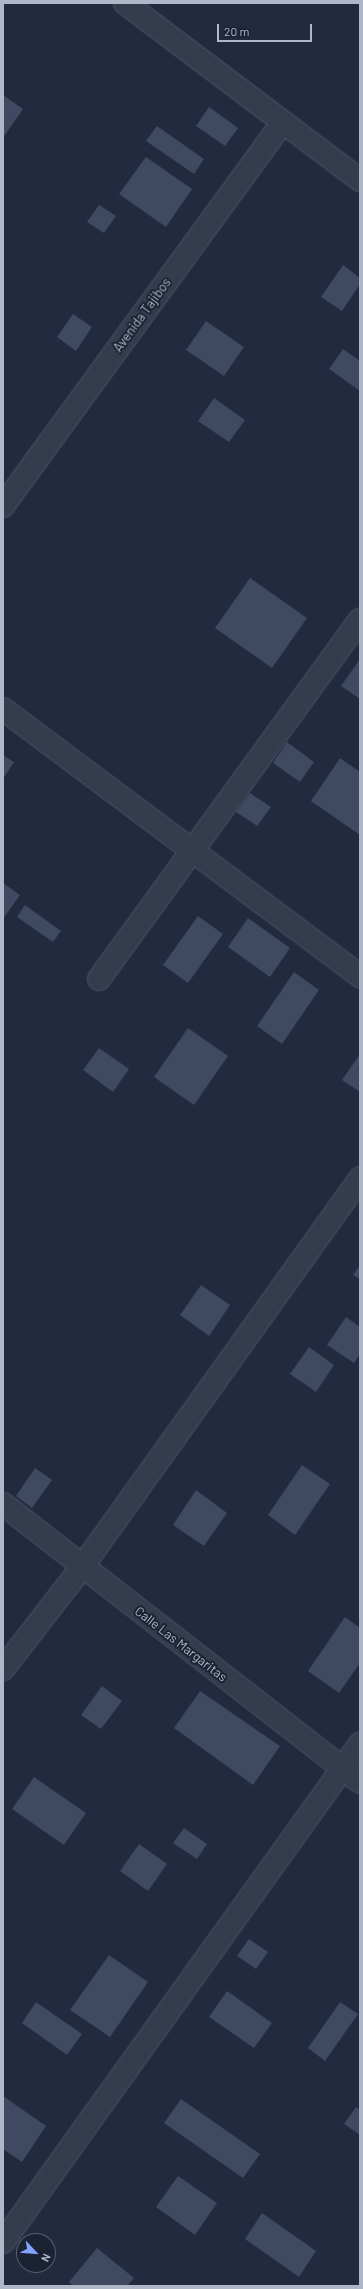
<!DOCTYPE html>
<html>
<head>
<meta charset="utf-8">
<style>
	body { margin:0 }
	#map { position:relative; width:363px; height:2289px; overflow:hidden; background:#212a3e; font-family:Barlow,sans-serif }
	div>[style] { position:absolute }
	.building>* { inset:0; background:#3f4960 }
	.roads { filter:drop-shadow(0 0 1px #505769) drop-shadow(0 0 1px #505769) }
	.minor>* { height:22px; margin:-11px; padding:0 11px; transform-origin:11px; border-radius:11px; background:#353c4e }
	.tertiary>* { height:22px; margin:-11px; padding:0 11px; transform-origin:11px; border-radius:11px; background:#353c4e }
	span { translate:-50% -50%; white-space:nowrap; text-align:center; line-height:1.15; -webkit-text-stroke:4px #1a2233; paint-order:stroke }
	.street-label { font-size:13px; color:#b0b7c9 }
	.frame { position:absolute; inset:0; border:4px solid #b0b7c9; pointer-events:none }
	.north { position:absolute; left:16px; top:2233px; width:40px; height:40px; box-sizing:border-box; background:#1a2233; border:1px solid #565e6f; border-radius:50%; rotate:116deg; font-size:11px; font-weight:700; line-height:16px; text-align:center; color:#b0b7c9 }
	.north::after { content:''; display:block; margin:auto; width:14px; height:18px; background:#80a3ff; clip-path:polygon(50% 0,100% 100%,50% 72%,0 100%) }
	.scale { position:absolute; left:217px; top:24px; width:95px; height:18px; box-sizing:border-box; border:2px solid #b0b7c9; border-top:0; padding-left:5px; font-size:12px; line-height:14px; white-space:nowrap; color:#b0b7c9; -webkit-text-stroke:3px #1a2233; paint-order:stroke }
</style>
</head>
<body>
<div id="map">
	<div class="building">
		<i style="clip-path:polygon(3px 95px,23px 109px,3px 138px)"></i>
		<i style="clip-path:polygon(209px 107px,238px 128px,225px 146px,196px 126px)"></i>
		<i style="clip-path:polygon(157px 126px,204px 159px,194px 174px,146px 141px)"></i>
		<i style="clip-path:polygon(146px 157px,192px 189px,166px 227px,119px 194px)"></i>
		<i style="clip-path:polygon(99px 205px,116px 216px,104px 233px,87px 222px)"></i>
		<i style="clip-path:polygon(343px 265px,360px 278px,360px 284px,342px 311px,321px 297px)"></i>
		<i style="clip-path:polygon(73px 314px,92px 327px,76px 351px,57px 337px)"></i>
		<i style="clip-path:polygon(206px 321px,244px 347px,224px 376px,186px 350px)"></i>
		<i style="clip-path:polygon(343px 349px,360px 361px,360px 391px,329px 369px)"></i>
		<i style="clip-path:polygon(214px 398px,245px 420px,229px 442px,198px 421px)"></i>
		<i style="clip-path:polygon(250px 578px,307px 618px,272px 668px,215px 628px)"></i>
		<i style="clip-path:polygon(360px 659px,360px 699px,341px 686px)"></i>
		<i style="clip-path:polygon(287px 742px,314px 762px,300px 782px,273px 763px)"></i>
		<i style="clip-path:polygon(3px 755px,14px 762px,3px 779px)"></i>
		<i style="clip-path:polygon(340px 758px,360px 772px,360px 835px,311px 801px)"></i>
		<i style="clip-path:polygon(250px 793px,271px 807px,257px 826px,236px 812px)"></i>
		<i style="clip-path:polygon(3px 883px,20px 895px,3px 919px)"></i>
		<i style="clip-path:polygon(25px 905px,61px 931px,53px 942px,17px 917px)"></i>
		<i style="clip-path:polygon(198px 916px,223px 934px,188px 983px,163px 965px)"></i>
		<i style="clip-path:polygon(248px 918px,290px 948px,270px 977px,228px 947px)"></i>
		<i style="clip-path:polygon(294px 972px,319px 990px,282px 1044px,257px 1026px)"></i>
		<i style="clip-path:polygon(188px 1028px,228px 1056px,194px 1105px,154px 1077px)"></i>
		<i style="clip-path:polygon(99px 1048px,129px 1069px,113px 1092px,83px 1070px)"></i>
		<i style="clip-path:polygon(360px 1054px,360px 1092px,342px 1080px)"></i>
		<i style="clip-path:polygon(360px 1265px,360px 1279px,353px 1275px)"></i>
		<i style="clip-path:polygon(201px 1285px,230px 1305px,209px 1336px,180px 1315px)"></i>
		<i style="clip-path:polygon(346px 1317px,360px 1327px,360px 1354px,354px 1363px,327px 1345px)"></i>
		<i style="clip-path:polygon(309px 1347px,334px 1365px,316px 1392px,290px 1374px)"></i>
		<i style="clip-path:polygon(302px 1465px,330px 1484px,295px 1535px,268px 1515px)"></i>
		<i style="clip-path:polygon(35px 1468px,52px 1480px,32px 1508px,16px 1496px)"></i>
		<i style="clip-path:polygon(196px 1490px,227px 1513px,204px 1546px,173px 1525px)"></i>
		<i style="clip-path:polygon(345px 1617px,360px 1628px,360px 1663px,339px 1693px,308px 1671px)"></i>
		<i style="clip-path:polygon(102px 1686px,122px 1701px,101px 1729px,81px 1715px)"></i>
		<i style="clip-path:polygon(200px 1691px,280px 1746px,253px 1785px,174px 1728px)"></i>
		<i style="clip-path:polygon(34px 1777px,86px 1813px,64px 1845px,12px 1809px)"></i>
		<i style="clip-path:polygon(184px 1828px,207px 1844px,197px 1859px,173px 1843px)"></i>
		<i style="clip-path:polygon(139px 1844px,167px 1864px,148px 1891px,120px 1871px)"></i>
		<i style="clip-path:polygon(249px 1939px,268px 1952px,256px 1969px,237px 1956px)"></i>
		<i style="clip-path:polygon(109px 1955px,148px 1982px,110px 2037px,70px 2010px)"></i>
		<i style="clip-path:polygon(227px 1991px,272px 2023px,254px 2048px,209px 2017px)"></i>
		<i style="clip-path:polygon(36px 2002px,82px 2034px,67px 2055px,22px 2023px)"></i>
		<i style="clip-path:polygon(340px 2002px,358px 2014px,325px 2061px,308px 2048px)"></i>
		<i style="clip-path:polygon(3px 2096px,46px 2126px,22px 2162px,3px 2149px)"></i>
		<i style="clip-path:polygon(181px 2099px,260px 2154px,243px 2178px,164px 2123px)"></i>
		<i style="clip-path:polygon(356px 2107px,360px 2110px,360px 2135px,344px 2124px)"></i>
		<i style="clip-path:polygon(178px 2176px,217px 2203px,195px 2235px,156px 2207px)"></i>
		<i style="clip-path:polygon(262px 2213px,316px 2251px,299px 2277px,245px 2239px)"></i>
		<i style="clip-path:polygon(97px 2248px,134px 2278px,127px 2286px,73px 2286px,69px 2282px)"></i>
	</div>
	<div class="roads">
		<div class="minor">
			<i style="left:125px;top:3px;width:294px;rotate:37deg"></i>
			<i style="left:3px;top:506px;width:474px;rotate:-53.9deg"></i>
			<i style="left:99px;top:979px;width:444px;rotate:-54deg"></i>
			<i style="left:3px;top:1504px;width:452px;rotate:37.9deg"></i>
			<i style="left:3px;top:1669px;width:129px;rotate:-52.2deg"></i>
			<i style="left:82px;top:1567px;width:478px;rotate:-54.4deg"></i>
			<i style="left:3px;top:2242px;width:613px;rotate:-54.36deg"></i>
		</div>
		<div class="tertiary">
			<i style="left:3px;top:709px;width:446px;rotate:36.8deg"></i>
		</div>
	</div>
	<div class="street-label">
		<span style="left:142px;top:315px;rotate:-54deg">Avenida Tajibos</span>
		<span style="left:181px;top:1644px;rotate:38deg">Calle Las Margaritas</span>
	</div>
	<div class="frame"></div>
	<div class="north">N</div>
	<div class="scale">20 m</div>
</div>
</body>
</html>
